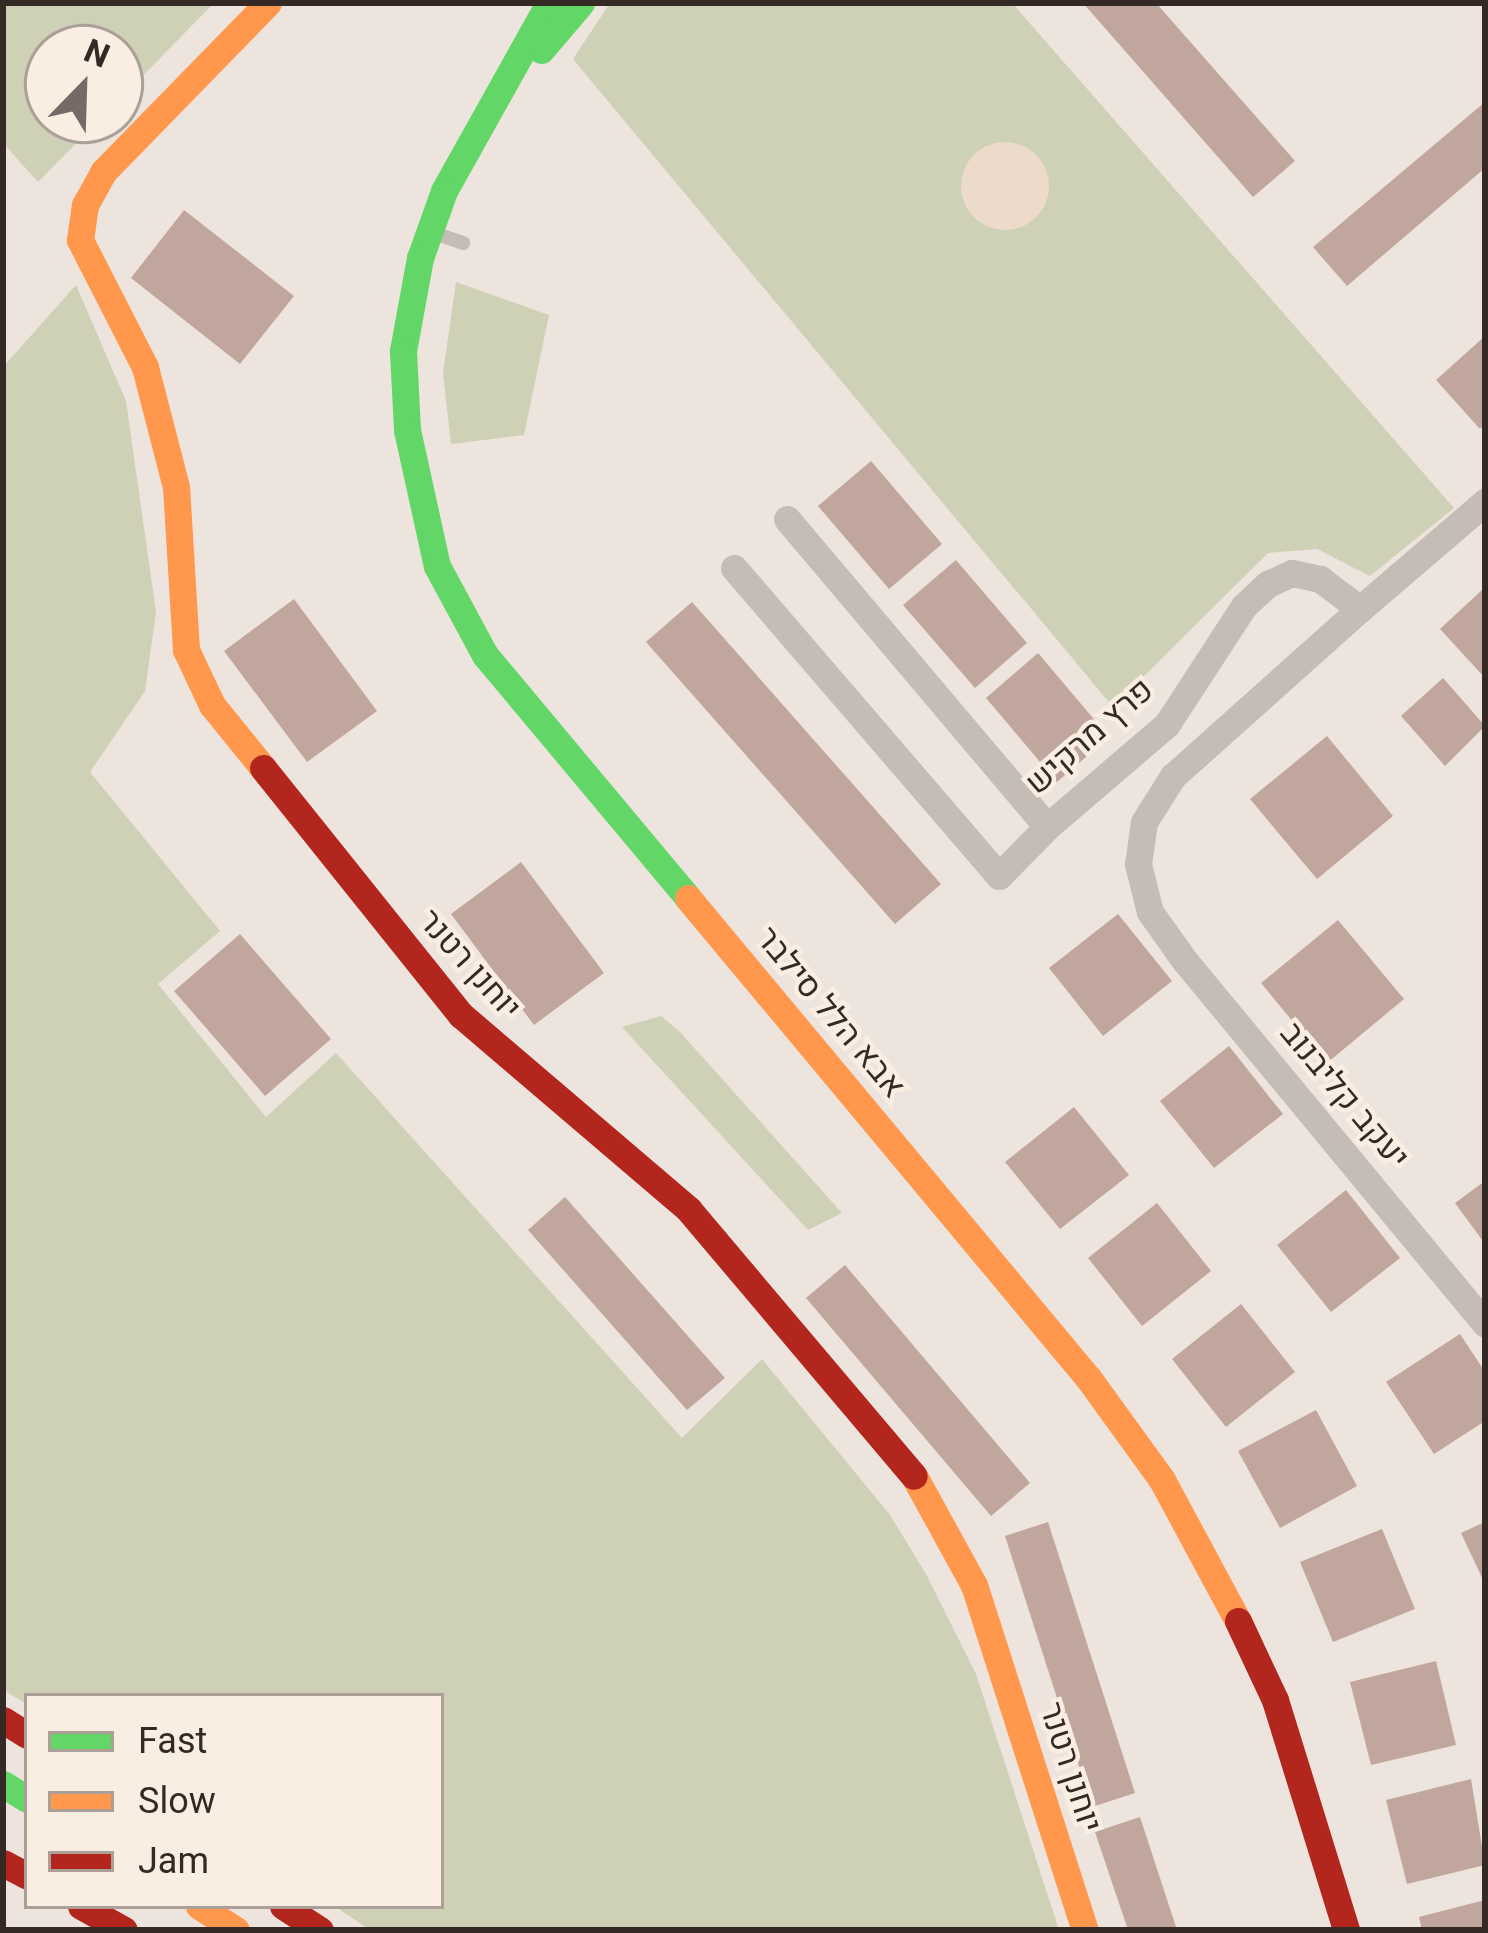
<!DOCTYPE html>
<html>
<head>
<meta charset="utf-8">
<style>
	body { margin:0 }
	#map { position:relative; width:1488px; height:1933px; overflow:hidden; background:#ece4dd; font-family:Roboto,Heebo,sans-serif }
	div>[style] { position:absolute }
	.green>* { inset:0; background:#ced1b6 }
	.plaza>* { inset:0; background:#ecdbcb }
	.round { border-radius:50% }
	.building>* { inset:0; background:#c1a69d }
	.lane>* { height:14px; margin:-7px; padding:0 7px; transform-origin:7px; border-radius:7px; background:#c5bcb6 }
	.street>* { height:27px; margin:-13.5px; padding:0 13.5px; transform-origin:13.5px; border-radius:13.5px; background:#c5bcb6 }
	.fast>* { height:27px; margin:-13.5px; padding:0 13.5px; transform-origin:13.5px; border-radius:13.5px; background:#63d668 }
	.slow>* { height:27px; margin:-13.5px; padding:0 13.5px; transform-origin:13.5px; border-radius:13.5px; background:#ff974d }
	.jam>* { height:27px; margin:-13.5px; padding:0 13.5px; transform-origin:13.5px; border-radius:13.5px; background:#b3261e }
	span { translate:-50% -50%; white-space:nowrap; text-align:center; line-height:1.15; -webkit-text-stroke:9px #faeee3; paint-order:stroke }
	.street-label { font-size:33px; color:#352925 }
	.frame { position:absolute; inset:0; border:6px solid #352925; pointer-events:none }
	.legend { position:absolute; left:24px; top:1693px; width:420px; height:216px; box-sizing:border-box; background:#faeee3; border:3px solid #ab9f97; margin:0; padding:15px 21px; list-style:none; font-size:36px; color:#352925 }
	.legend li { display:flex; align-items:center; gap:24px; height:60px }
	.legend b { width:60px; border:3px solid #ab9f97 }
	.north { position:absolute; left:24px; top:24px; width:120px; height:120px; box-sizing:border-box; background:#faeee3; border:3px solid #ab9f97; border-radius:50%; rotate:23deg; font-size:33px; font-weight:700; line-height:48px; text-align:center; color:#352925 }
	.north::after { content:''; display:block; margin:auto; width:42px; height:54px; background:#756a65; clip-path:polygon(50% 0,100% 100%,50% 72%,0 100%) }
</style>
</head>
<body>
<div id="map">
	<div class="green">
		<i style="clip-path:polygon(3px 3px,214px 3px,120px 99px,120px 48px,48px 48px,48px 120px,99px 120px,38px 182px,3px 143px)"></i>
		<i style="clip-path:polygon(610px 3px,1012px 3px,1454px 508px,1370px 576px,1317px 549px,1268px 553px,1113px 707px,573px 59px)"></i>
		<i style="clip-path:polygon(456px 282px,549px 315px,524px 435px,451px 444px,443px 373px)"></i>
		<i style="clip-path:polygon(76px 285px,126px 401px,156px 612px,145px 691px,90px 772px,220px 931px,158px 984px,266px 1117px,336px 1053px,682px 1438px,762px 1359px,890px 1515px,926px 1574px,976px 1674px,1059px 1930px,370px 1930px,334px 1906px,441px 1906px,441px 1696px,27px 1696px,27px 1704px,3px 1690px,3px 367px)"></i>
		<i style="clip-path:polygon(661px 1016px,680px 1032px,842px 1213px,808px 1230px,622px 1027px)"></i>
	</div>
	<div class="plaza">
		<i class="round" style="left:961px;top:142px;width:88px;height:88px"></i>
	</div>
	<div class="building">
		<i style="clip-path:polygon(1083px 3px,1156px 3px,1295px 161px,1253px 197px)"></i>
		<i style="clip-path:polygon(1485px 102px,1485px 168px,1347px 286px,1313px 247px)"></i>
		<i style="clip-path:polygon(184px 210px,294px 296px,240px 364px,131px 278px)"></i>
		<i style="clip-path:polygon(1485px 336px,1485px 424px,1480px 429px,1436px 380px)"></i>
		<i style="clip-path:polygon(871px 461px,942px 544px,889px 589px,818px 506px)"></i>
		<i style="clip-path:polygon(956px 560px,1027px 643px,975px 688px,903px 605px)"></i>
		<i style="clip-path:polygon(1482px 590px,1485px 593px,1485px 678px,1440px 629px)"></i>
		<i style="clip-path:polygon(294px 599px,377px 711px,307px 762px,224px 651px)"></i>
		<i style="clip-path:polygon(692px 602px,941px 884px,895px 924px,646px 642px)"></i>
		<i style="clip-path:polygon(1038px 653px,1109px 737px,1057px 782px,986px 698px)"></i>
		<i style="clip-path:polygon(1443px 678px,1485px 726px,1445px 766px,1401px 716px)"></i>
		<i style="clip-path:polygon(1327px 736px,1393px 816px,1317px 879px,1250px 799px)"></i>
		<i style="clip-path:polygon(521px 862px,604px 973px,534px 1025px,451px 914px)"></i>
		<i style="clip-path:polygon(1118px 914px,1172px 981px,1103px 1036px,1049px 968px)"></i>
		<i style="clip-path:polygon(1338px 920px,1404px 999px,1327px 1063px,1261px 983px)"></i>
		<i style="clip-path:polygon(240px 934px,331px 1039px,265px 1096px,174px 991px)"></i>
		<i style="clip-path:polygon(1229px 1046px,1283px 1114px,1214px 1168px,1160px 1101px)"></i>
		<i style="clip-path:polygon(1074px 1107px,1129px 1175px,1060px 1229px,1005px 1162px)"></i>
		<i style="clip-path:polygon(1485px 1181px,1485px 1244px,1455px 1203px)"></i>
		<i style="clip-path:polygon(1346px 1190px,1400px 1258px,1331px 1312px,1277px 1245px)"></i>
		<i style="clip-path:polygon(565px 1197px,725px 1378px,687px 1410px,528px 1230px)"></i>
		<i style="clip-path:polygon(1157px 1203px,1211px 1271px,1142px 1326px,1088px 1258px)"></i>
		<i style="clip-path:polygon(845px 1265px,1030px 1483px,991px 1516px,806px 1298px)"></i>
		<i style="clip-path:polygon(1241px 1304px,1295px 1372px,1226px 1427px,1172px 1359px)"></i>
		<i style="clip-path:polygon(1460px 1334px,1485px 1372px,1485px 1421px,1434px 1454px,1386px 1382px)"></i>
		<i style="clip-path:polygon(1316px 1410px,1357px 1486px,1280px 1528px,1238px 1451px)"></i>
		<i style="clip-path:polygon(1048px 1522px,1135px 1793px,1092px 1807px,1005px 1536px)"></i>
		<i style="clip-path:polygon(1485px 1522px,1485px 1584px,1461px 1533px)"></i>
		<i style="clip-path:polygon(1382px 1529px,1415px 1609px,1333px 1642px,1300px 1562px)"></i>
		<i style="clip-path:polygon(1436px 1661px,1456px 1745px,1371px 1765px,1350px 1682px)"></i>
		<i style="clip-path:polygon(1471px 1779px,1485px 1865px,1407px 1884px,1386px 1800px)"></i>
		<i style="clip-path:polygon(1140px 1817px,1177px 1930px,1128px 1930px,1095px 1832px)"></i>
		<i style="clip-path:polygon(1485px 1900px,1485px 1930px,1422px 1930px,1419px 1917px)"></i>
	</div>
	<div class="lane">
		<i style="left:434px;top:233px;width:31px;rotate:19deg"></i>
	</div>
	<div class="street">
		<i style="left:787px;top:519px;width:403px;rotate:49.8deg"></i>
		<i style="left:1047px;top:827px;width:158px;rotate:-40.6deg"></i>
		<i style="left:1167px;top:724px;width:141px;rotate:-56.9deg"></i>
		<i style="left:1244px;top:606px;width:33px;rotate:-43deg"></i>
		<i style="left:1268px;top:584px;width:26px;rotate:-25deg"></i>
		<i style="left:1292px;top:573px;width:29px;rotate:12deg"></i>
		<i style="left:1320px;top:579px;width:50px;rotate:36.9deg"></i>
		<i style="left:1360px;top:609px;width:165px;rotate:-40.6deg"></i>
		<i style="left:734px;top:568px;width:406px;rotate:49.3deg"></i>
		<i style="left:999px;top:876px;width:69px;rotate:-45.6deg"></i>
		<i style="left:1360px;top:609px;width:251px;rotate:138.2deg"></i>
		<i style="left:1173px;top:776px;width:54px;rotate:122.2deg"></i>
		<i style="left:1144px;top:822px;width:42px;rotate:98.1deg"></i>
		<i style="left:1138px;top:864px;width:49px;rotate:76deg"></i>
		<i style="left:1150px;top:912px;width:60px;rotate:54.5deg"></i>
		<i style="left:1185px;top:961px;width:471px;rotate:50.4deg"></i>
	</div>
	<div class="fast">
		<i style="left:549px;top:3px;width:215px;rotate:119.2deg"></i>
		<i style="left:444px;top:191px;width:71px;rotate:109.7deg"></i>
		<i style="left:420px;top:258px;width:95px;rotate:100.4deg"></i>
		<i style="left:403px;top:351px;width:79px;rotate:87.1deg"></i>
		<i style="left:407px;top:430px;width:139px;rotate:77.6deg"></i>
		<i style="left:437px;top:566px;width:101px;rotate:61.7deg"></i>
		<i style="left:485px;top:655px;width:317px;rotate:50.1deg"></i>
		<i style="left:541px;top:50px;width:62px;rotate:-49.6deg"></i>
		<i style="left:3px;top:1784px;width:28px;rotate:32deg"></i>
	</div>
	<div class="slow">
		<i style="left:263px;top:768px;width:81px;rotate:-129deg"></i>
		<i style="left:212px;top:705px;width:61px;rotate:-115.3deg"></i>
		<i style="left:186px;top:650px;width:163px;rotate:-93.5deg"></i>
		<i style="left:176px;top:487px;width:124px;rotate:-104.5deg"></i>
		<i style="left:145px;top:367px;width:143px;rotate:-117.1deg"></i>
		<i style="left:80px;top:240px;width:35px;rotate:-82deg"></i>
		<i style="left:85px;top:205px;width:38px;rotate:-61deg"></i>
		<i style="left:103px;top:172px;width:236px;rotate:-45.7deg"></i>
		<i style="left:688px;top:898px;width:626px;rotate:50.18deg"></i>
		<i style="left:1089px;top:1379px;width:125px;rotate:54.1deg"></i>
		<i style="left:1162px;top:1480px;width:160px;rotate:61.7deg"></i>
		<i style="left:914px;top:1476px;width:124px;rotate:61.2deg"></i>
		<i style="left:974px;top:1585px;width:362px;rotate:72.2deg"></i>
		<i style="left:199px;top:1906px;width:44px;rotate:33deg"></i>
	</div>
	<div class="jam">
		<i style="left:263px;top:768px;width:317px;rotate:51.3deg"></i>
		<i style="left:461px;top:1015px;width:300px;rotate:40.5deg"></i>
		<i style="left:689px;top:1210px;width:348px;rotate:49.8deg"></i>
		<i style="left:1238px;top:1621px;width:87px;rotate:64.9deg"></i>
		<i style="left:1275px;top:1700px;width:241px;rotate:72.8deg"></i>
		<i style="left:3px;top:1720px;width:28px;rotate:32deg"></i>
		<i style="left:3px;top:1863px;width:27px;rotate:28deg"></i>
		<i style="left:81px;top:1906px;width:49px;rotate:29.2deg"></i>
		<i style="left:283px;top:1906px;width:44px;rotate:33deg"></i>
	</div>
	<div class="street-label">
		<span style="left:1089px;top:736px;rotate:-41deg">פרץ מרקיש</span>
		<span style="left:470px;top:964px;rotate:48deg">יוחנן רטנר</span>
		<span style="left:831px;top:1012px;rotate:50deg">אבא הלל סילבר</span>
		<span style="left:1345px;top:1095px;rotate:50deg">יעקב קליבנוב</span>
		<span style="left:1071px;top:1767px;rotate:72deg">יוחנן רטנר</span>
	</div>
	<div class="frame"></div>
	<ul class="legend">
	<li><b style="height:15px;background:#63d668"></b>Fast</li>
	<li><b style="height:15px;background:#ff974d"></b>Slow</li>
	<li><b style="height:15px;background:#b3261e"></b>Jam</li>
	</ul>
	<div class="north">N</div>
</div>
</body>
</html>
